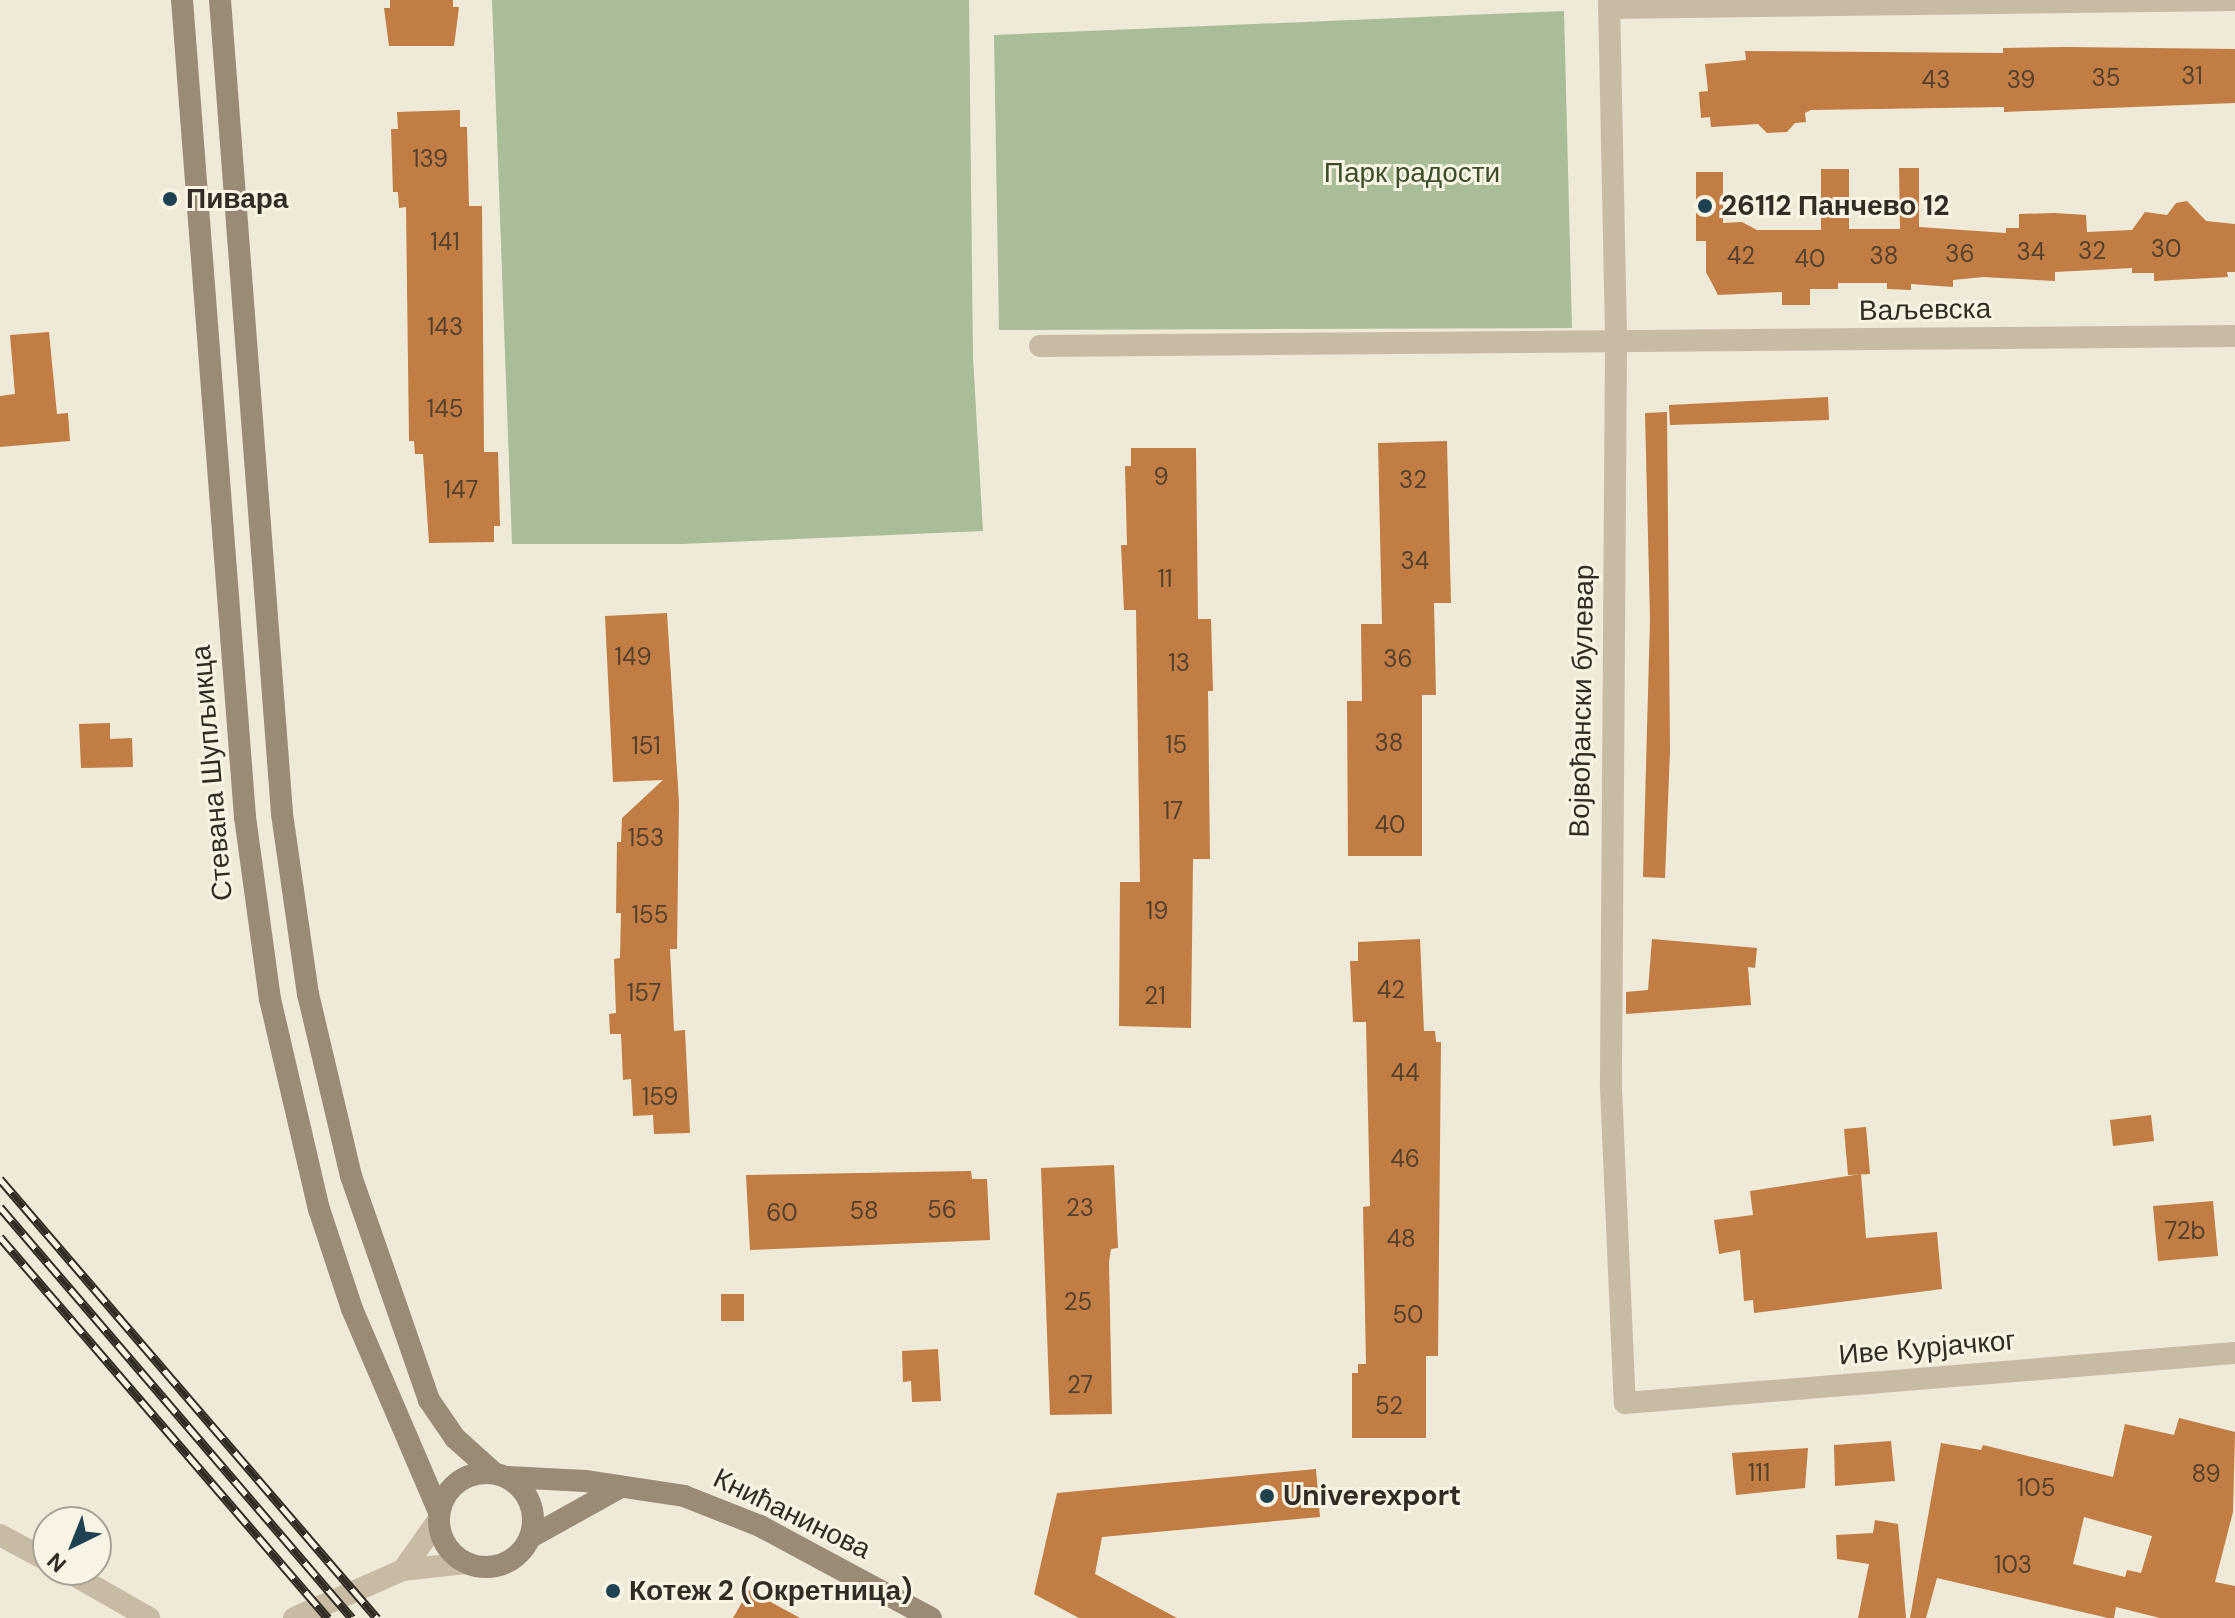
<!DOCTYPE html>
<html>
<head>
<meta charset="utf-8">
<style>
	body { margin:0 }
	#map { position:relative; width:2235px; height:1618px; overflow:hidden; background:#efe9d7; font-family:"DM Sans",sans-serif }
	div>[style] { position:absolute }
	.green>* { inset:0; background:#a9bd98 }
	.building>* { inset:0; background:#c17d43 }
	.minor>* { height:22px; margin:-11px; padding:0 11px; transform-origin:11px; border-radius:11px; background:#c7bba4 }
	.secondary>* { height:22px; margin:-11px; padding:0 11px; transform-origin:11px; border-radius:11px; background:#9a8b76 }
	.secondary>.ring { margin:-11px; padding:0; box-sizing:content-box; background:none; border:22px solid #9a8b76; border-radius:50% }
	.rail>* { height:9px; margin-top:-4.5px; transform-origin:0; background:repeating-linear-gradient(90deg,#f8f3e3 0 18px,#322c25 0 36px); box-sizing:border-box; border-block:2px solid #322c25 }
	.dots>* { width:22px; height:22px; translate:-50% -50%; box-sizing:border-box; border:4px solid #f8f3e3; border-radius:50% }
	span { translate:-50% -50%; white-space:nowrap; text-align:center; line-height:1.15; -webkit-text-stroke:6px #f8f3e3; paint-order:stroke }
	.number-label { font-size:24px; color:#56402c }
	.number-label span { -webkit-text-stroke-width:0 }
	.park-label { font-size:28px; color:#3a4f2a }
	.poi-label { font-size:28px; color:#322c25; font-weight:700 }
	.left { translate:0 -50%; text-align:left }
	.street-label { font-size:28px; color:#322c25 }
	.north { position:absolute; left:32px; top:1506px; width:80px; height:80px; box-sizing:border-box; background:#f8f3e3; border:2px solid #a9a397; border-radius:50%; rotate:223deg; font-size:22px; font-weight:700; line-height:32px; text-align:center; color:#322c25 }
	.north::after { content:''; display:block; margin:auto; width:28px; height:36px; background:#1d4352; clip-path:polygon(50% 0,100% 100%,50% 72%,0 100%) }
</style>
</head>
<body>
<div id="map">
	<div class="green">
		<i style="clip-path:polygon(492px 0,969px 0,973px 357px,983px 531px,681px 544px,512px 544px)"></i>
		<i style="clip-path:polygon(1564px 11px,1572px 328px,999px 330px,994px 35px)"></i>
	</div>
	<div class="building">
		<i style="clip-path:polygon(390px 0,453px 0,453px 7px,459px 7px,454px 46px,389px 46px,384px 8px,390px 8px)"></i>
		<i style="clip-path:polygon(2067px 47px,2235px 49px,2235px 103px,2004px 112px,2004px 107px,1811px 110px,1805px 113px,1806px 122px,1795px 123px,1787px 132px,1767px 133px,1758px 124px,1711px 127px,1710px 117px,1701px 118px,1699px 92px,1708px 91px,1705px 64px,1746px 60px,1745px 51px,2003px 53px,2003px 48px)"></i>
		<i style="clip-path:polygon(460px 110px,460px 127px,467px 127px,469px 206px,482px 206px,484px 452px,498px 452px,500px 526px,494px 526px,494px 542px,429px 543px,423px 454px,415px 454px,414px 441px,409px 441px,406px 207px,399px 208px,398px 192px,393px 192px,391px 129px,398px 129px,397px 112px)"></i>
		<i style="clip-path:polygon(1899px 168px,1919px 168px,1919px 227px,2006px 233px,2006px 228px,2019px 228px,2019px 214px,2054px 213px,2086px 215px,2087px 232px,2132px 230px,2145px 212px,2167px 215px,2176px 203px,2187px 201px,2206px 221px,2235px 224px,2235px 272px,2227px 272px,2228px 277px,2154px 281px,2154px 273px,2132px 273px,2132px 268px,2055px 272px,2055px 281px,1983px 277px,1953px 280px,1953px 287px,1911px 284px,1911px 290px,1887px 289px,1887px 283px,1838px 283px,1838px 289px,1810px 289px,1810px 305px,1782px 305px,1782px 292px,1718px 295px,1706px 272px,1706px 241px,1696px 241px,1696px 172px,1723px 172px,1723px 223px,1742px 222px,1757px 230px,1821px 230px,1821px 169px,1849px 169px,1849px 229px,1900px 229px)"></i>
		<i style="clip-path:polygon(49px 332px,57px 414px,68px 413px,70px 441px,0 447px,0 396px,15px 394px,10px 335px)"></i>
		<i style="clip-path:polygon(1828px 397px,1829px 420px,1670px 425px,1669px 405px)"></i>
		<i style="clip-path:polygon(1667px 412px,1670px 750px,1665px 878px,1643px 877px,1650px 619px,1645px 413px)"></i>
		<i style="clip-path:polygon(1447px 441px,1451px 603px,1434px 603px,1436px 695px,1422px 695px,1422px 856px,1348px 856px,1347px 701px,1362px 701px,1361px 624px,1382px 624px,1378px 443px)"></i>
		<i style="clip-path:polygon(1131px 448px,1196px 448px,1198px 619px,1211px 619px,1213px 691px,1208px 691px,1210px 859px,1193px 859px,1191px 1028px,1119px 1026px,1120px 882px,1140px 882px,1136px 610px,1124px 610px,1121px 545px,1127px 545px,1125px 466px,1131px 466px)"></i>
		<i style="clip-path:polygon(667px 613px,679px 802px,677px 949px,670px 949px,674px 1031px,685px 1030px,690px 1133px,654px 1134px,653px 1115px,633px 1116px,631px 1079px,623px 1080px,621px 1034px,610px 1034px,609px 1014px,616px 1013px,614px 959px,620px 958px,621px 913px,616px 913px,617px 842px,621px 842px,622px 818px,663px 780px,613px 782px,605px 616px)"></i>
		<i style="clip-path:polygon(110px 723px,110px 739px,132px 738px,133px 767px,81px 768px,79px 724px)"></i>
		<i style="clip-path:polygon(1420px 939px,1424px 1031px,1435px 1031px,1436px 1042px,1441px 1042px,1438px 1356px,1426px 1356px,1426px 1438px,1352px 1438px,1352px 1373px,1358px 1373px,1358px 1364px,1366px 1364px,1363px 1207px,1370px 1206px,1366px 1022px,1353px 1022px,1350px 961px,1358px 961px,1358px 942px)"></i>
		<i style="clip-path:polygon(1652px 939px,1757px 948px,1755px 968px,1748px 967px,1751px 1005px,1626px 1014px,1626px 992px,1648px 990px)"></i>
		<i style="clip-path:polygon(2151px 1115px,2154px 1141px,2113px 1146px,2110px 1120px)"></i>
		<i style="clip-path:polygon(1866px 1127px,1870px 1174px,1848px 1175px,1844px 1129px)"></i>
		<i style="clip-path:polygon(1114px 1165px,1118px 1248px,1111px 1249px,1109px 1262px,1112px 1414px,1050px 1415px,1041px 1168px)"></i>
		<i style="clip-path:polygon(971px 1171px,972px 1179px,987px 1179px,990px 1240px,750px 1250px,746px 1175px)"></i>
		<i style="clip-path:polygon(1861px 1174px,1866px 1238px,1937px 1232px,1942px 1289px,1754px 1313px,1753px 1300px,1744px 1301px,1740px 1250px,1719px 1254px,1714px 1220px,1753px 1215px,1750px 1191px)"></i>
		<i style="clip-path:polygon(2213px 1201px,2218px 1256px,2158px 1261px,2153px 1206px)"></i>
		<i style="clip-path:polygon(721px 1294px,744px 1294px,744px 1321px,721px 1321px)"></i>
		<i style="clip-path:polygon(938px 1349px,941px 1401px,912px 1402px,911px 1381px,903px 1382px,902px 1351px)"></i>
		<i style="clip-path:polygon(evenodd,2179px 1418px,2235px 1432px,2233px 1512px,2215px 1582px,2235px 1586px,2235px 1618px,2160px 1618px,2116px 1607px,2114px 1618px,2108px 1618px,1937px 1578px,1926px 1618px,1910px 1618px,1941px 1443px,1981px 1450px,1983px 1445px,2113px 1477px,2125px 1424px,2174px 1435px,2179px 1418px,2084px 1517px,2152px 1536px,2141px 1573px,2127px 1570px,2125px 1577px,2073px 1564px,2084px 1517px)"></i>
		<i style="clip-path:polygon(1891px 1441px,1895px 1481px,1835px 1486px,1834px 1445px)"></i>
		<i style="clip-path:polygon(1808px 1448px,1805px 1488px,1736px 1495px,1732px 1453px)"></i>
		<i style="clip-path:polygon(1316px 1469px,1320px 1517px,1102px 1537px,1095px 1574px,1177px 1618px,1079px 1618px,1034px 1594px,1057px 1493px)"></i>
		<i style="clip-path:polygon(1875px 1520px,1898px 1524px,1906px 1618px,1858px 1618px,1869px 1564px,1837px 1559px,1836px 1535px,1873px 1533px)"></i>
		<i style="clip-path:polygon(749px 1590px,800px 1618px,733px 1618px)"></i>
	</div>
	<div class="minor">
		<i style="left:1609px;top:0;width:344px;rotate:88.8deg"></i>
		<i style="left:1616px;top:344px;width:744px;rotate:90.39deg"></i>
		<i style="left:1611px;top:1088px;width:315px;rotate:87.5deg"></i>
		<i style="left:1625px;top:1403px;width:612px;rotate:-4.69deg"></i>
		<i style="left:1609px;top:8px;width:626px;rotate:-0.73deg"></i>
		<i style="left:1040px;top:346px;width:1195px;rotate:-0.48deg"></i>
		<i style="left:0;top:1535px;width:55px;rotate:28.4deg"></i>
		<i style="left:65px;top:1570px;width:97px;rotate:29.7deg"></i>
		<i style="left:403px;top:1570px;width:62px;rotate:-54.8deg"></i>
		<i style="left:294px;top:1618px;width:119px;rotate:-23.8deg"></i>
		<i style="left:403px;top:1570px;width:62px;rotate:-6.4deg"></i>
	</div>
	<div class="secondary">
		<i style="left:182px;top:0;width:819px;rotate:85.59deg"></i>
		<i style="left:245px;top:817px;width:184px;rotate:82.2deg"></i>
		<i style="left:270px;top:999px;width:216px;rotate:76.9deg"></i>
		<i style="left:319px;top:1209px;width:105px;rotate:71.7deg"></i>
		<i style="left:352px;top:1309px;width:221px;rotate:66.8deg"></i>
		<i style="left:220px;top:0;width:816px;rotate:85.64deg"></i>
		<i style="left:282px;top:814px;width:182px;rotate:81.8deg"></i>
		<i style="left:308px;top:994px;width:187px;rotate:76.7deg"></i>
		<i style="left:351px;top:1176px;width:237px;rotate:70.8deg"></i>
		<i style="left:429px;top:1400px;width:46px;rotate:55.6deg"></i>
		<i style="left:455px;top:1438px;width:52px;rotate:41.9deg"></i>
		<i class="ring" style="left:439px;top:1473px;width:72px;height:72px"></i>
		<i style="left:507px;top:1477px;width:78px;rotate:2.9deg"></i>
		<i style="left:585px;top:1481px;width:100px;rotate:8.6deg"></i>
		<i style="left:684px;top:1496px;width:82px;rotate:21.5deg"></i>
		<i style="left:760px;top:1526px;width:194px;rotate:28.3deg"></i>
		<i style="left:531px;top:1537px;width:103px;rotate:-29.1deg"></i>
	</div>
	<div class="rail">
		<i style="left:0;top:1179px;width:579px;rotate:49.35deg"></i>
		<i style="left:0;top:1207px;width:541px;rotate:49.42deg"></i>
		<i style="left:0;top:1237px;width:503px;rotate:49.28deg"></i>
	</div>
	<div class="dots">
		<i style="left:170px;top:199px;background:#1d4352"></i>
		<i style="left:1705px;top:206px;background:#1d4352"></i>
		<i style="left:1267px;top:1496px;background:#1d4352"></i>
		<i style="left:613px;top:1591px;background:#1d4352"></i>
	</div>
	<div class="number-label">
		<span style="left:2192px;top:76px">31</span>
		<span style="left:2106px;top:78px">35</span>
		<span style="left:1936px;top:80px">43</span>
		<span style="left:2021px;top:80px">39</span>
		<span style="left:430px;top:159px">139</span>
		<span style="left:445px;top:242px">141</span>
		<span style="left:2166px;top:249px">30</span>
		<span style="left:2092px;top:251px">32</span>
		<span style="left:2031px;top:252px">34</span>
		<span style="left:1960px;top:254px">36</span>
		<span style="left:1741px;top:256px">42</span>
		<span style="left:1884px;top:256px">38</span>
		<span style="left:1810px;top:259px">40</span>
		<span style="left:445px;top:327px">143</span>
		<span style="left:445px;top:409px">145</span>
		<span style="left:1161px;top:477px">9</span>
		<span style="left:1413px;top:480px">32</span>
		<span style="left:461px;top:490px">147</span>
		<span style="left:1415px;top:561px">34</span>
		<span style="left:1165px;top:579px">11</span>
		<span style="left:633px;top:657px">149</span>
		<span style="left:1398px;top:659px">36</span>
		<span style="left:1179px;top:663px">13</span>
		<span style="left:1389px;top:743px">38</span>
		<span style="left:1176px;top:745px">15</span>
		<span style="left:646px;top:746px">151</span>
		<span style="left:1173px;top:811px">17</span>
		<span style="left:1390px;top:825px">40</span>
		<span style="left:646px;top:838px">153</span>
		<span style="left:1157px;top:911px">19</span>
		<span style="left:650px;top:915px">155</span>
		<span style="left:1391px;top:990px">42</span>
		<span style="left:644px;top:993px">157</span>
		<span style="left:1155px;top:996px">21</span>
		<span style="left:1405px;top:1073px">44</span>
		<span style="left:660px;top:1097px">159</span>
		<span style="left:1405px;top:1159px">46</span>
		<span style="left:1080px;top:1208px">23</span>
		<span style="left:942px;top:1210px">56</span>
		<span style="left:864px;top:1211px">58</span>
		<span style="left:782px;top:1213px">60</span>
		<span style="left:2185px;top:1231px">72b</span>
		<span style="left:1401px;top:1239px">48</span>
		<span style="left:1078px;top:1302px">25</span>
		<span style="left:1408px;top:1315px">50</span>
		<span style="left:1080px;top:1385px">27</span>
		<span style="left:1389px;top:1406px">52</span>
		<span style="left:1759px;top:1473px">111</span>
		<span style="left:2206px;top:1474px">89</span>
		<span style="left:2036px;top:1488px">105</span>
		<span style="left:2013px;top:1565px">103</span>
	</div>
	<div class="park-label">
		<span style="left:1412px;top:173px">Парк радости</span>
	</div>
	<div class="poi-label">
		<span class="left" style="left:186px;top:199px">Пивара</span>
		<span class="left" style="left:1721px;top:206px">26112 Панчево 12</span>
		<span class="left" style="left:1283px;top:1496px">Univerexport</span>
		<span class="left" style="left:629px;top:1591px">Котеж 2 (Окретница)</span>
	</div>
	<div class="street-label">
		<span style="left:1925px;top:310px;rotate:-1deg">Ваљевска</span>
		<span style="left:1582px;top:701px;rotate:-89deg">Војвођански булевар</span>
		<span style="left:212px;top:773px;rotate:-95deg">Стевана Шупљикца</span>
		<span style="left:1927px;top:1348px;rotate:-5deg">Иве Курјачког</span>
		<span style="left:792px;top:1514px;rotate:26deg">Книћанинова</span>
	</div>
	<div class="north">N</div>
</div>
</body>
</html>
